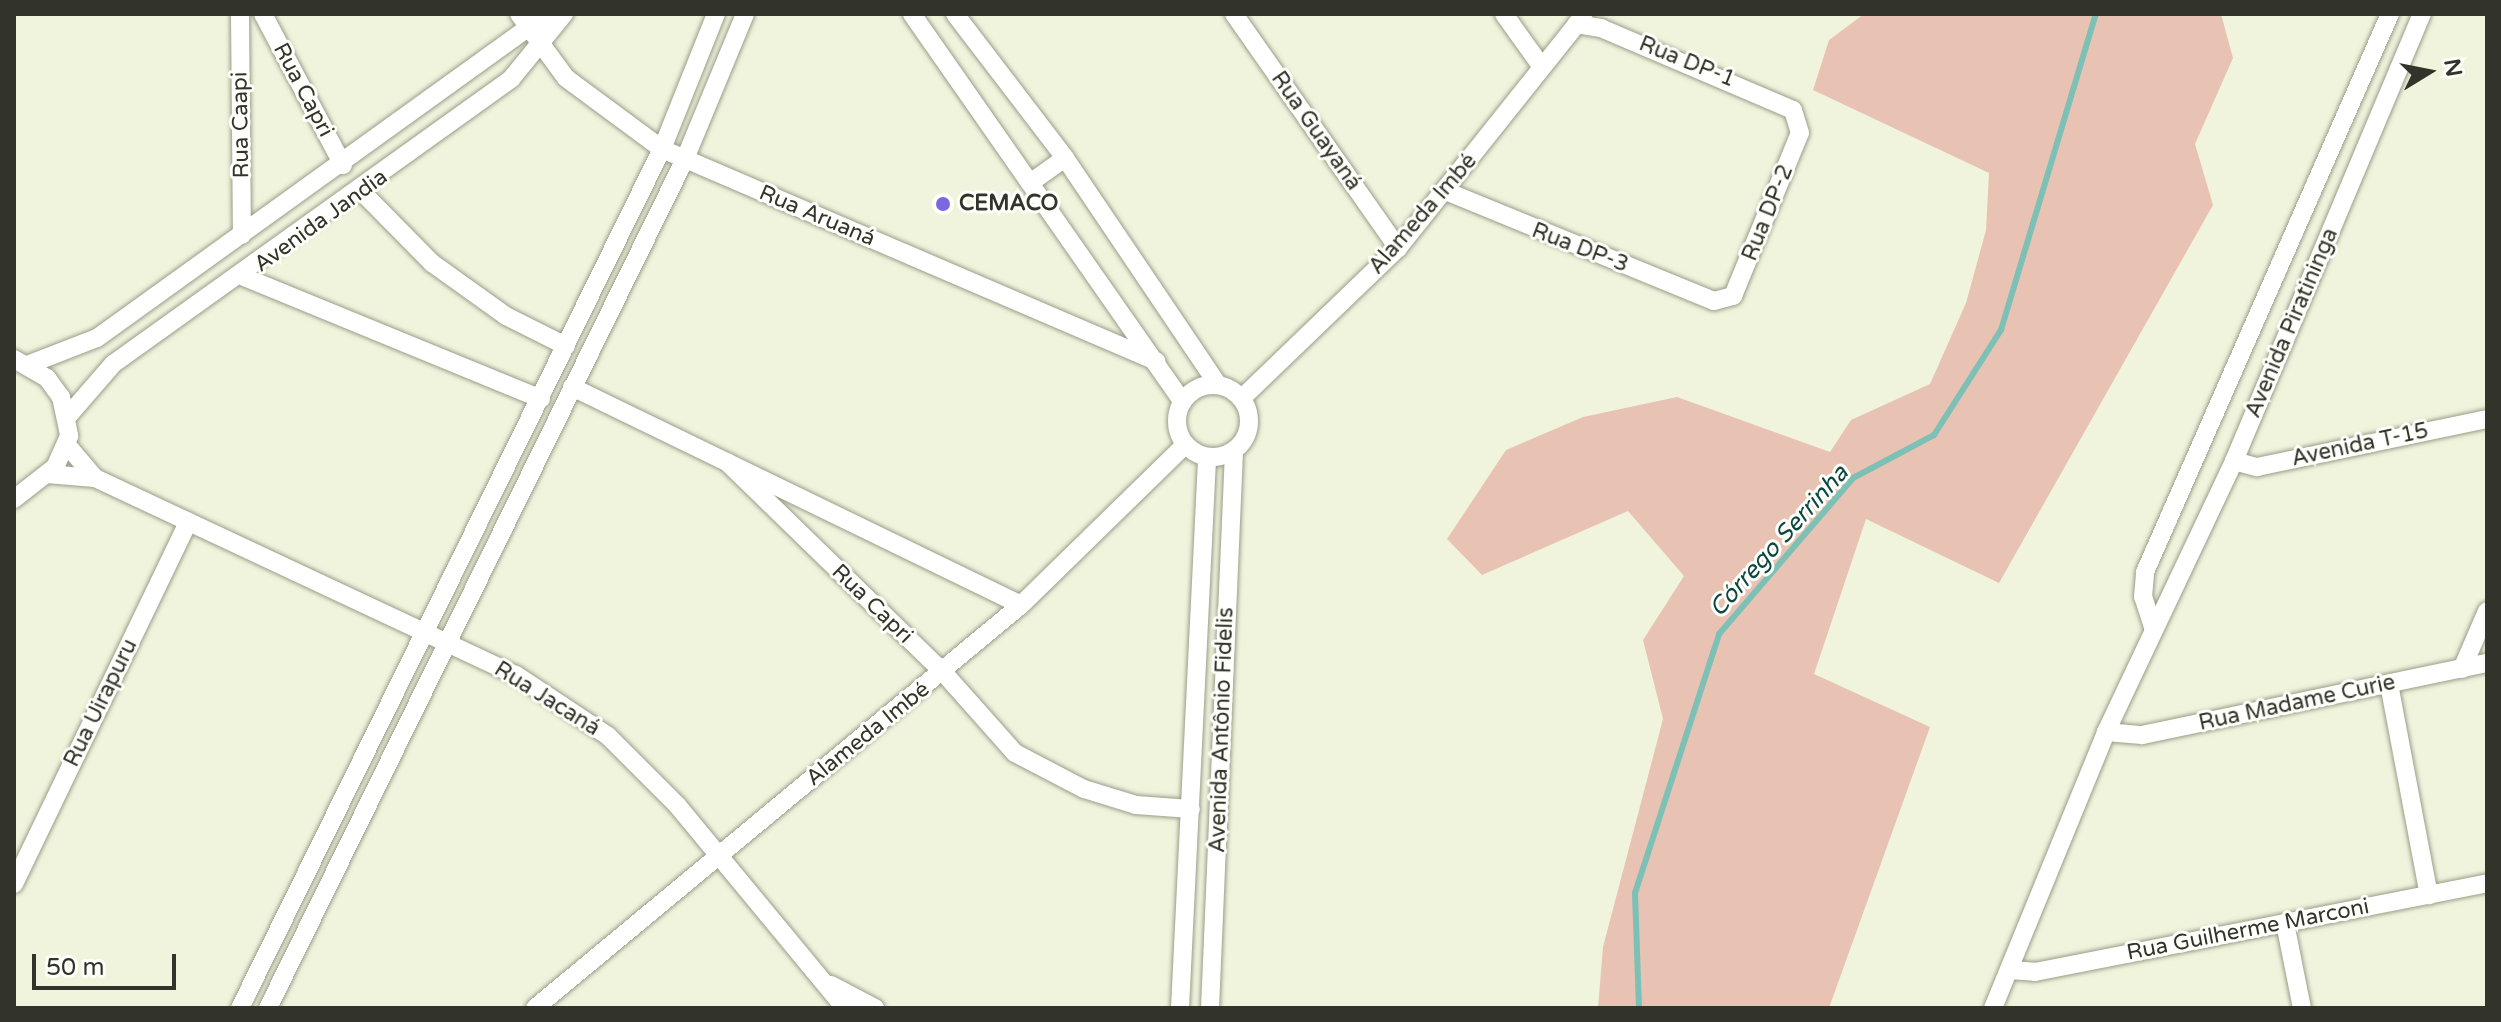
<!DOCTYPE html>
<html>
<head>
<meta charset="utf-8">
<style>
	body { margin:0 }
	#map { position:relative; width:2501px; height:1022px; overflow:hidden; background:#f0f4dd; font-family:"Varela Round",sans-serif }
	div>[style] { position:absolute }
	.green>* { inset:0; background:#e8c3b3 }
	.stream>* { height:6px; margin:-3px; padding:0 3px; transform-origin:3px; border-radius:3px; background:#7dc0b5 }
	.roads { filter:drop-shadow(0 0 2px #9a9d88) drop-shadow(0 0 2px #9a9d88) }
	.minor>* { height:18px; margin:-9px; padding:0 9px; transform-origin:9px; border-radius:9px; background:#fff }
	.minor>.ring { margin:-9px; padding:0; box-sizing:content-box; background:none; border:18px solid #fff; border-radius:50% }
	.dots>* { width:22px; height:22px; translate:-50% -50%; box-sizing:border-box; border:4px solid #fefffa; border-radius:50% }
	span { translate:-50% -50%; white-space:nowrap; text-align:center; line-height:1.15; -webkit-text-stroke:6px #fefffa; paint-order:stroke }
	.street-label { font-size:22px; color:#32342b }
	.poi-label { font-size:22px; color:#32342b; font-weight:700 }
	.left { translate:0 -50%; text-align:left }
	.water-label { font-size:24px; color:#094740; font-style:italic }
	.frame { position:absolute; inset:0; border:16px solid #32342b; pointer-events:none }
	.north { position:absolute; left:2389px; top:32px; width:80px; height:80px; -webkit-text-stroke:6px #fefffa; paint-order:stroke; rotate:80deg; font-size:22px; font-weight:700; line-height:32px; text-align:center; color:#32342b }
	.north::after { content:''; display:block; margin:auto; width:28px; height:36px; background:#32342b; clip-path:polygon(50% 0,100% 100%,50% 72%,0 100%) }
	.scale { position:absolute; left:32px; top:954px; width:144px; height:36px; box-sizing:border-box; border:4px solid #32342b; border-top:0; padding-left:10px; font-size:24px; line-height:28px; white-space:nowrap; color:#32342b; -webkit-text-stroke:6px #fefffa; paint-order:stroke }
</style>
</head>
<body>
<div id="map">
	<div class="green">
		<i style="clip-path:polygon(1864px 14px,2221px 14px,2233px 58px,2195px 144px,2213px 205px,1999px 583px,1866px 519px,1814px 674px,1930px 727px,1829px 1008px,1598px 1008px,1603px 947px,1663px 719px,1643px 640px,1684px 576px,1628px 511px,1482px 575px,1447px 539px,1506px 450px,1583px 417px,1677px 397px,1830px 452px,1851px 420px,1930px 384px,1966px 303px,1986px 230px,1989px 173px,1813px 90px,1829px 40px)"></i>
	</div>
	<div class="stream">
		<i style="left:1639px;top:1008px;width:115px;rotate:-92deg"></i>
		<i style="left:1635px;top:893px;width:272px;rotate:-72deg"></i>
		<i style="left:1719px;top:634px;width:206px;rotate:-49.3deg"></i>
		<i style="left:1853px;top:478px;width:92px;rotate:-28deg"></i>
		<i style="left:1934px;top:435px;width:125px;rotate:-57.5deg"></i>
		<i style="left:2001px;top:330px;width:330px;rotate:-73.3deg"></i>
	</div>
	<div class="roads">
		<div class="minor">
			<i style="left:240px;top:14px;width:221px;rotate:89.5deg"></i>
			<i style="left:263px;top:14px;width:171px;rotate:62.1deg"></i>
			<i style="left:519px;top:14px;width:79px;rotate:53.7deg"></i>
			<i style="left:566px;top:78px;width:119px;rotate:36.5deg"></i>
			<i style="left:662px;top:149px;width:538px;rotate:23.23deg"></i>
			<i style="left:912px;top:14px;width:473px;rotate:55.1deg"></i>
			<i style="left:955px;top:14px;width:181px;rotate:52.6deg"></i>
			<i style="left:1065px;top:158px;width:272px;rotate:56deg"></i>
			<i style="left:1234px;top:14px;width:286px;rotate:55deg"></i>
			<i style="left:1504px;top:14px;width:65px;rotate:54.4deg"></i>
			<i style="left:1030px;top:183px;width:43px;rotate:-35.5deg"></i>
			<i style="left:362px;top:192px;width:100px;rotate:45.4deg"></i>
			<i style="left:432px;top:263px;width:91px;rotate:35.6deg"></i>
			<i style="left:506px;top:316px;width:67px;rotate:26.6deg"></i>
			<i style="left:1448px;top:192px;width:287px;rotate:22.3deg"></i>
			<i style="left:1714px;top:301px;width:20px;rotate:-15deg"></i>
			<i style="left:1733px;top:296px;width:176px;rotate:-67.7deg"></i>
			<i style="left:1800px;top:133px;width:24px;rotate:-107deg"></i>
			<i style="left:1793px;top:110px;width:209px;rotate:-156.9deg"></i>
			<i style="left:1601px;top:28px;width:25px;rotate:-171deg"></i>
			<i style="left:244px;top:277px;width:321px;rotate:22.3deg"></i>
			<i style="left:14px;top:359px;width:38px;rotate:30deg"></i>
			<i style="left:47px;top:378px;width:24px;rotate:54deg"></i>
			<i style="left:61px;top:397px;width:40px;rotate:78deg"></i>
			<i style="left:69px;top:436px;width:34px;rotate:114deg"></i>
			<i style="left:55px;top:467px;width:52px;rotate:142deg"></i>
			<i style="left:30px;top:364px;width:72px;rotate:-21.2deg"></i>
			<i style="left:97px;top:338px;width:555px;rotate:-35.75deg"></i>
			<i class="ring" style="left:1177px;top:385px;width:54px;height:54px"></i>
			<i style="left:572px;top:387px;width:499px;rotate:25.9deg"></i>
			<i style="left:1242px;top:398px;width:216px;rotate:-43.9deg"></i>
			<i style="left:1398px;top:248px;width:297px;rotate:-51.4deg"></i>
			<i style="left:68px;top:416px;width:69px;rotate:-49.1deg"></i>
			<i style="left:113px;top:364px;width:490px;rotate:-35.6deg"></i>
			<i style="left:511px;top:79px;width:84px;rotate:-50.8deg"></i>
			<i style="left:67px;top:445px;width:43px;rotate:49.7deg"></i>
			<i style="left:2234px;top:461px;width:24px;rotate:15deg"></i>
			<i style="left:2257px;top:467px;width:235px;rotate:-11.8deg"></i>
			<i style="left:727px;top:462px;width:301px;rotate:44.2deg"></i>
			<i style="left:943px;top:672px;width:108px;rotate:48.4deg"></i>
			<i style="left:1015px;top:753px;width:78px;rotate:27.6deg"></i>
			<i style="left:1084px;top:789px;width:54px;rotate:17.1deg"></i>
			<i style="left:1136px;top:805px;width:55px;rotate:4.2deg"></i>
			<i style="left:47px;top:474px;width:48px;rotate:4.8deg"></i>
			<i style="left:95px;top:478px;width:465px;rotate:25.1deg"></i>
			<i style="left:516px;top:675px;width:110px;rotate:33.5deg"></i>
			<i style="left:608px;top:736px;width:98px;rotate:45deg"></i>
			<i style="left:677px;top:805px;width:264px;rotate:50.4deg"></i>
			<i style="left:2153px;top:627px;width:32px;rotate:-108deg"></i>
			<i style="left:2143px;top:597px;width:25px;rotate:-85deg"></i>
			<i style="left:2145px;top:572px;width:609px;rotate:-66.3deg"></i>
			<i style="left:2462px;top:669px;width:63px;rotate:-66.7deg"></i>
			<i style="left:2389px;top:684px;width:215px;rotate:79.3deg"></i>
			<i style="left:2106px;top:732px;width:36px;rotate:5deg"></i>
			<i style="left:2142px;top:735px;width:352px;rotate:-11.8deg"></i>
			<i style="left:14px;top:884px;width:402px;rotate:-64.3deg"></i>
			<i style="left:2285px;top:923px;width:87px;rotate:78.7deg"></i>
			<i style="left:2009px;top:970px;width:26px;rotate:4deg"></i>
			<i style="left:2035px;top:972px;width:461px;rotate:-11.1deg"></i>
			<i style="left:831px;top:985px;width:50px;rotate:27.6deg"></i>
			<i style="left:240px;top:1008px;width:957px;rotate:-63.84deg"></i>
			<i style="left:662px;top:149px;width:145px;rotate:-68.2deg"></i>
			<i style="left:268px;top:1008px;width:946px;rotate:-63.84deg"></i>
			<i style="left:685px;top:159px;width:157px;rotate:-67.5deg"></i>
			<i style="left:535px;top:1008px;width:631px;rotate:-39.67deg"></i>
			<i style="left:1021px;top:605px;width:229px;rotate:-44.3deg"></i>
			<i style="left:1180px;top:1008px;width:549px;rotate:-87.18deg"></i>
			<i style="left:1210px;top:1008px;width:557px;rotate:-87.53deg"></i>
			<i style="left:1993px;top:1008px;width:298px;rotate:-67.7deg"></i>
			<i style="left:2106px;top:732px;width:300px;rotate:-64.7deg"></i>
			<i style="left:2234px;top:461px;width:485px;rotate:-67.2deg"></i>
		</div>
	</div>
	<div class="dots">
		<i style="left:943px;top:204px;background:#7c66e1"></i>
	</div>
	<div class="street-label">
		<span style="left:1687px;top:62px;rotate:22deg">Rua DP-1</span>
		<span style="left:303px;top:90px;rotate:62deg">Rua Capri</span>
		<span style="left:241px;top:125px;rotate:-91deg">Rua Caapi</span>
		<span style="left:1316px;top:131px;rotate:55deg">Rua Guayaná</span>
		<span style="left:1768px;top:213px;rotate:-68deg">Rua DP-2</span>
		<span style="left:1423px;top:214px;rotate:-49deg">Alameda Imbé</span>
		<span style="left:817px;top:216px;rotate:23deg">Rua Aruaná</span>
		<span style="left:321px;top:221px;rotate:-36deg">Avenida Jandia</span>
		<span style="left:1580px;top:248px;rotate:21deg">Rua DP-3</span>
		<span style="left:2292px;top:323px;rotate:-67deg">Avenida Piratininga</span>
		<span style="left:2360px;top:445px;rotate:-12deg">Avenida T-15</span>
		<span style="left:872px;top:604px;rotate:44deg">Rua Capri</span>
		<span style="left:547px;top:699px;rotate:32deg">Rua Jacaná</span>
		<span style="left:101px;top:703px;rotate:-64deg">Rua Uirapuru</span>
		<span style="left:2297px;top:703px;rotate:-12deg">Rua Madame Curie</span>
		<span style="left:1222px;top:730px;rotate:-88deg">Avenida Antônio Fidelis</span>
		<span style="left:868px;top:734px;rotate:-39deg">Alameda Imbé</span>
		<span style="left:2248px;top:930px;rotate:-11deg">Rua Guilherme Marconi</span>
	</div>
	<div class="poi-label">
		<span class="left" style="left:959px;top:204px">CEMACO</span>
	</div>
	<div class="water-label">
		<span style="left:1779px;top:541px;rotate:-48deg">Córrego Serrinha</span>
	</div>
	<div class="frame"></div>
	<div class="north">N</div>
	<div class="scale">50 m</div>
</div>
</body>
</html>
